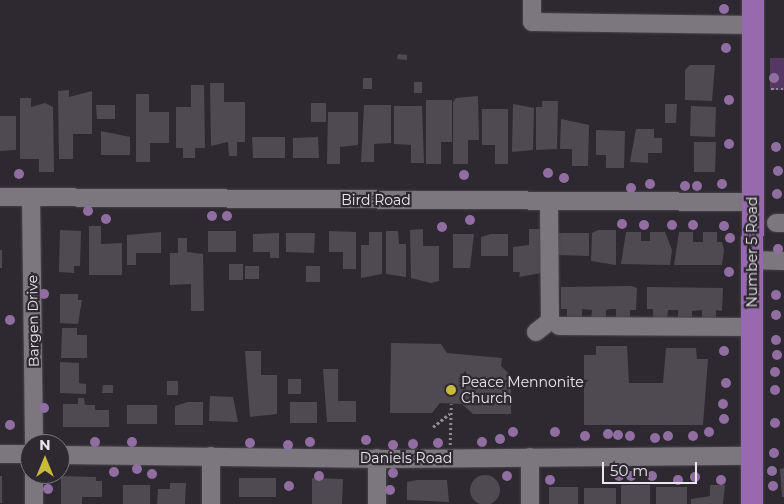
<!DOCTYPE html>
<html>
<head>
<meta charset="utf-8">
<style>
	body { margin:0 }
	#map { position:relative; width:784px; height:504px; overflow:hidden; background:#2e2930; font-family:Montserrat,sans-serif }
	div>[style] { position:absolute }
	.green>* { inset:0; background:#543863 }
	.building>* { inset:0; background:#4f4a51 }
	.round { border-radius:50% }
	.path>* { height:2.5px; margin-top:-1.25px; transform-origin:0; background:repeating-linear-gradient(90deg,#8f8b91 0 2.5px,transparent 0 5px) }
	.roads { filter:drop-shadow(0 0 1px #49454b) drop-shadow(0 0 1px #49454b) }
	.minor>* { height:18px; margin:-9px; padding:0 9px; transform-origin:9px; border-radius:9px; background:#7c777f }
	.major>* { height:22px; margin:-11px; padding:0 11px; transform-origin:11px; border-radius:11px; background:#9869af }
	.trees>* { width:10px; height:10px; margin:-5px; border-radius:50%; background:#906ea2 }
	.dots>* { width:14px; height:14px; translate:-50% -50%; box-sizing:border-box; border:2px solid #2e2930; border-radius:50% }
	span { translate:-50% -50%; white-space:nowrap; text-align:center; line-height:1.15; -webkit-text-stroke:4.5px #2e2930; paint-order:stroke }
	.street-label { font-size:14px; color:#ebe8ed }
	.poi-label { font-size:14px; color:#ebe8ed }
	.left { translate:0 -50%; text-align:left }
	.north { position:absolute; left:20px; top:434px; width:50px; height:50px; box-sizing:border-box; background:#2e2930; border:1px solid #7a757c; border-radius:50%; rotate:0deg; font-size:14px; font-weight:700; line-height:20px; text-align:center; color:#ebe8ed }
	.north::after { content:''; display:block; margin:auto; width:18px; height:22px; background:#c8bb3b; clip-path:polygon(50% 0,100% 100%,50% 72%,0 100%) }
	.scale { position:absolute; left:602px; top:462px; width:95px; height:22px; box-sizing:border-box; border:2px solid #ebe8ed; border-top:0; padding-left:6px; font-size:15px; line-height:18px; white-space:nowrap; color:#ebe8ed; -webkit-text-stroke:4px #2e2930; paint-order:stroke }
</style>
</head>
<body>
<div id="map">
	<div class="green">
		<i style="clip-path:polygon(770px 58px,784px 58px,784px 90px,770px 90px)"></i>
	</div>
	<div class="building">
		<i style="clip-path:polygon(398px 54px,407px 55px,407px 60px,397px 59px)"></i>
		<i style="clip-path:polygon(690px 65px,715px 65px,712px 101px,685px 100px,685px 70px)"></i>
		<i style="clip-path:polygon(363px 78px,372px 78px,372px 89px,363px 89px)"></i>
		<i style="clip-path:polygon(414px 82px,422px 82px,422px 93px,414px 93px)"></i>
		<i style="clip-path:polygon(210px 83px,224px 83px,224px 102px,245px 102px,245px 142px,237px 142px,237px 156px,229px 156px,228px 142px,211px 146px)"></i>
		<i style="clip-path:polygon(191px 85px,204px 85px,205px 148px,195px 148px,195px 158px,183px 158px,183px 148px,176px 148px,176px 107px,191px 107px)"></i>
		<i style="clip-path:polygon(69px 90px,69px 97px,92px 91px,92px 134px,73px 134px,73px 159px,59px 159px,58px 91px)"></i>
		<i style="clip-path:polygon(136px 94px,149px 94px,149px 112px,169px 112px,169px 143px,150px 143px,150px 162px,136px 162px)"></i>
		<i style="clip-path:polygon(478px 96px,479px 140px,468px 140px,468px 164px,453px 164px,453px 102px,456px 98px)"></i>
		<i style="clip-path:polygon(20px 98px,31px 98px,31px 107px,45px 103px,53px 107px,54px 172px,39px 172px,39px 159px,20px 159px)"></i>
		<i style="clip-path:polygon(426px 100px,452px 100px,452px 142px,441px 142px,441px 164px,426px 164px)"></i>
		<i style="clip-path:polygon(542px 101px,558px 101px,557px 149px,536px 150px,536px 107px,542px 107px)"></i>
		<i style="clip-path:polygon(311px 103px,326px 103px,326px 122px,311px 122px)"></i>
		<i style="clip-path:polygon(513px 104px,534px 108px,533px 150px,512px 152px)"></i>
		<i style="clip-path:polygon(665px 104px,677px 104px,676px 123px,665px 123px)"></i>
		<i style="clip-path:polygon(96px 105px,115px 105px,115px 119px,97px 119px)"></i>
		<i style="clip-path:polygon(364px 105px,391px 105px,391px 143px,374px 144px,374px 162px,361px 162px)"></i>
		<i style="clip-path:polygon(394px 106px,422px 106px,424px 163px,411px 163px,411px 145px,394px 144px)"></i>
		<i style="clip-path:polygon(691px 106px,716px 107px,715px 137px,690px 136px)"></i>
		<i style="clip-path:polygon(482px 109px,508px 109px,508px 164px,495px 164px,495px 145px,482px 145px)"></i>
		<i style="clip-path:polygon(328px 112px,358px 112px,358px 145px,340px 147px,340px 164px,327px 164px)"></i>
		<i style="clip-path:polygon(0 116px,16px 116px,16px 150px,0 151px)"></i>
		<i style="clip-path:polygon(561px 119px,589px 125px,588px 166px,572px 166px,572px 149px,560px 149px)"></i>
		<i style="clip-path:polygon(636px 129px,654px 129px,654px 138px,662px 138px,662px 153px,648px 153px,648px 163px,630px 162px)"></i>
		<i style="clip-path:polygon(596px 130px,625px 131px,624px 168px,606px 168px,606px 155px,596px 155px)"></i>
		<i style="clip-path:polygon(101px 131px,130px 137px,130px 155px,101px 155px)"></i>
		<i style="clip-path:polygon(252px 137px,285px 137px,285px 158px,253px 158px)"></i>
		<i style="clip-path:polygon(318px 137px,319px 158px,293px 158px,293px 138px)"></i>
		<i style="clip-path:polygon(694px 142px,716px 142px,715px 172px,694px 172px)"></i>
		<i style="clip-path:polygon(89px 226px,101px 226px,101px 244px,122px 243px,122px 275px,89px 275px)"></i>
		<i style="clip-path:polygon(423px 229px,423px 246px,439px 246px,439px 281px,431px 283px,411px 278px,410px 230px)"></i>
		<i style="clip-path:polygon(529px 229px,542px 229px,542px 273px,519px 277px,520px 272px,513px 272px,513px 247px,529px 245px)"></i>
		<i style="clip-path:polygon(60px 230px,81px 231px,80px 266px,74px 266px,74px 273px,59px 272px)"></i>
		<i style="clip-path:polygon(598px 230px,616px 230px,616px 265px,591px 261px,592px 233px)"></i>
		<i style="clip-path:polygon(208px 231px,236px 231px,236px 252px,208px 252px)"></i>
		<i style="clip-path:polygon(329px 231px,356px 232px,356px 269px,343px 269px,343px 252px,329px 252px)"></i>
		<i style="clip-path:polygon(386px 231px,398px 231px,399px 244px,406px 244px,406px 277px,386px 274px)"></i>
		<i style="clip-path:polygon(161px 232px,161px 253px,136px 253px,136px 265px,127px 265px,127px 235px)"></i>
		<i style="clip-path:polygon(369px 232px,382px 232px,382px 274px,361px 278px,361px 245px,369px 245px)"></i>
		<i style="clip-path:polygon(626px 232px,641px 232px,641px 241px,650px 241px,650px 232px,665px 232px,672px 250px,670px 265px,621px 264px)"></i>
		<i style="clip-path:polygon(679px 232px,693px 232px,693px 242px,703px 242px,703px 232px,717px 232px,717px 242px,722px 242px,724px 250px,722px 265px,674px 265px)"></i>
		<i style="clip-path:polygon(279px 233px,279px 258px,270px 258px,270px 252px,253px 252px,253px 234px)"></i>
		<i style="clip-path:polygon(286px 233px,315px 233px,314px 253px,286px 252px)"></i>
		<i style="clip-path:polygon(558px 233px,589px 233px,589px 256px,558px 255px)"></i>
		<i style="clip-path:polygon(453px 234px,474px 234px,470px 268px,453px 268px)"></i>
		<i style="clip-path:polygon(491px 234px,508px 234px,508px 256px,481px 256px,481px 237px)"></i>
		<i style="clip-path:polygon(178px 238px,187px 238px,187px 252px,203px 254px,204px 311px,191px 311px,191px 284px,170px 285px,170px 253px,178px 253px)"></i>
		<i style="clip-path:polygon(0 250px,2px 250px,2px 268px,0 268px)"></i>
		<i style="clip-path:polygon(229px 264px,243px 264px,243px 280px,229px 280px)"></i>
		<i style="clip-path:polygon(245px 266px,259px 266px,259px 279px,245px 279px)"></i>
		<i style="clip-path:polygon(306px 266px,320px 266px,320px 282px,306px 282px)"></i>
		<i style="clip-path:polygon(561px 287px,631px 286px,637px 288px,636px 310px,630px 310px,630px 320px,616px 320px,616px 309px,610px 309px,606px 310px,606px 321px,591px 320px,592px 310px,582px 309px,582px 320px,574px 320px,567px 317px,567px 309px,561px 309px)"></i>
		<i style="clip-path:polygon(647px 287px,723px 288px,722px 311px,716px 310px,716px 321px,702px 320px,702px 310px,692px 311px,692px 321px,678px 321px,678px 310px,668px 310px,667px 320px,653px 318px,653px 309px,647px 309px)"></i>
		<i style="clip-path:polygon(60px 294px,78px 294px,78px 300px,82px 300px,78px 324px,60px 323px)"></i>
		<i style="clip-path:polygon(62px 328px,77px 328px,77px 335px,87px 335px,87px 358px,61px 358px)"></i>
		<i style="clip-path:polygon(391px 343px,441px 344px,447px 353px,502px 358px,501px 366px,511px 376px,511px 414px,473px 414px,462px 404px,440px 403px,432px 413px,390px 413px)"></i>
		<i style="clip-path:polygon(596px 346px,627px 346px,629px 383px,663px 383px,666px 348px,696px 348px,697px 359px,708px 359px,703px 425px,584px 425px,584px 355px,596px 355px)"></i>
		<i style="clip-path:polygon(245px 351px,261px 351px,261px 375px,277px 375px,277px 414px,250px 417px)"></i>
		<i style="clip-path:polygon(60px 362px,79px 363px,79px 383px,86px 384px,86px 394px,60px 393px)"></i>
		<i style="clip-path:polygon(323px 369px,338px 369px,338px 401px,356px 401px,356px 422px,327px 422px)"></i>
		<i style="clip-path:polygon(288px 379px,301px 379px,301px 394px,288px 394px)"></i>
		<i style="clip-path:polygon(167px 381px,178px 381px,178px 395px,167px 395px)"></i>
		<i style="clip-path:polygon(103px 385px,113px 385px,113px 393px,102px 393px)"></i>
		<i style="clip-path:polygon(210px 396px,233px 397px,238px 422px,209px 421px)"></i>
		<i style="clip-path:polygon(78px 398px,84px 398px,85px 405px,95px 405px,95px 410px,109px 410px,109px 427px,63px 427px,63px 404px,78px 404px)"></i>
		<i style="clip-path:polygon(188px 402px,203px 402px,203px 425px,175px 425px,175px 406px)"></i>
		<i style="clip-path:polygon(290px 402px,317px 402px,317px 423px,290px 423px)"></i>
		<i style="clip-path:polygon(127px 405px,157px 405px,157px 424px,127px 424px)"></i>
		<i style="clip-path:polygon(784px 468px,784px 497px,782px 497px,780px 469px)"></i>
		<i class="round" style="left:470px;top:475px;width:30px;height:30px"></i>
		<i style="clip-path:polygon(0 476px,2px 476px,2px 503px,0 503px)"></i>
		<i style="clip-path:polygon(61px 476px,96px 477px,96px 481px,102px 481px,102px 497px,82px 497px,82px 504px,61px 504px)"></i>
		<i style="clip-path:polygon(239px 478px,276px 478px,276px 497px,239px 497px)"></i>
		<i style="clip-path:polygon(312px 478px,343px 479px,342px 504px,312px 504px)"></i>
		<i style="clip-path:polygon(417px 480px,447px 480px,449px 502px,407px 500px,407px 482px)"></i>
		<i style="clip-path:polygon(170px 483px,186px 483px,185px 504px,157px 504px,158px 489px,170px 489px)"></i>
		<i style="clip-path:polygon(123px 485px,150px 485px,150px 504px,123px 504px)"></i>
		<i style="clip-path:polygon(621px 485px,650px 485px,650px 504px,621px 504px)"></i>
		<i style="clip-path:polygon(710px 485px,725px 485px,723px 504px,691px 504px,691px 499px,710px 496px)"></i>
		<i style="clip-path:polygon(549px 487px,578px 487px,578px 504px,549px 504px)"></i>
		<i style="clip-path:polygon(656px 487px,687px 487px,687px 504px,656px 504px)"></i>
		<i style="clip-path:polygon(584px 488px,616px 488px,616px 504px,584px 504px)"></i>
	</div>
	<div class="path">
		<i style="left:771px;top:89px;width:13px"></i>
		<i style="left:433px;top:427px;width:21px;rotate:-39deg"></i>
		<i style="left:450px;top:445px;width:41px;rotate:-88.6deg"></i>
	</div>
	<div class="roads">
		<div class="minor">
			<i style="left:532px;top:0;width:22px;rotate:90deg"></i>
			<i style="left:532px;top:22px;width:221px;rotate:0.8deg"></i>
			<i style="left:0;top:197px;width:752px;rotate:0.38deg"></i>
			<i style="left:31px;top:197px;width:247px;rotate:89.3deg"></i>
			<i style="left:776px;top:223px;width:8px"></i>
			<i style="left:752px;top:260px;width:32px;rotate:2deg"></i>
			<i style="left:559px;top:326px;width:192px;rotate:0.3deg"></i>
			<i style="left:536px;top:332px;width:18px;rotate:-38deg"></i>
			<i style="left:550px;top:321px;width:120px;rotate:-90.5deg"></i>
			<i style="left:0;top:454px;width:30px"></i>
			<i style="left:60px;top:455px;width:326px;rotate:0.7deg"></i>
			<i style="left:386px;top:459px;width:365px;rotate:-0.5deg"></i>
			<i style="left:530px;top:457px;width:47px;rotate:90deg"></i>
			<i style="left:377px;top:458px;width:46px;rotate:90deg"></i>
			<i style="left:34px;top:504px;width:30px;rotate:-90deg"></i>
			<i style="left:211px;top:504px;width:48px;rotate:-90deg"></i>
		</div>
		<div class="major">
			<i style="left:752px;top:504px;width:504px;rotate:-89.89deg"></i>
		</div>
	</div>
	<div class="trees">
		<i style="left:724px;top:9px"></i>
		<i style="left:726px;top:48px"></i>
		<i style="left:774px;top:78px"></i>
		<i style="left:729px;top:100px"></i>
		<i style="left:729px;top:144px"></i>
		<i style="left:776px;top:147px"></i>
		<i style="left:778px;top:171px"></i>
		<i style="left:548px;top:173px"></i>
		<i style="left:19px;top:174px"></i>
		<i style="left:464px;top:175px"></i>
		<i style="left:564px;top:178px"></i>
		<i style="left:650px;top:184px"></i>
		<i style="left:722px;top:184px"></i>
		<i style="left:685px;top:186px"></i>
		<i style="left:697px;top:186px"></i>
		<i style="left:631px;top:188px"></i>
		<i style="left:777px;top:194px"></i>
		<i style="left:88px;top:211px"></i>
		<i style="left:212px;top:216px"></i>
		<i style="left:227px;top:216px"></i>
		<i style="left:106px;top:219px"></i>
		<i style="left:470px;top:220px"></i>
		<i style="left:622px;top:224px"></i>
		<i style="left:644px;top:225px"></i>
		<i style="left:672px;top:225px"></i>
		<i style="left:693px;top:225px"></i>
		<i style="left:724px;top:226px"></i>
		<i style="left:442px;top:227px"></i>
		<i style="left:730px;top:238px"></i>
		<i style="left:778px;top:249px"></i>
		<i style="left:729px;top:272px"></i>
		<i style="left:44px;top:294px"></i>
		<i style="left:776px;top:295px"></i>
		<i style="left:776px;top:315px"></i>
		<i style="left:10px;top:320px"></i>
		<i style="left:776px;top:340px"></i>
		<i style="left:724px;top:351px"></i>
		<i style="left:777px;top:355px"></i>
		<i style="left:775px;top:372px"></i>
		<i style="left:726px;top:383px"></i>
		<i style="left:775px;top:390px"></i>
		<i style="left:723px;top:404px"></i>
		<i style="left:44px;top:408px"></i>
		<i style="left:724px;top:419px"></i>
		<i style="left:775px;top:423px"></i>
		<i style="left:10px;top:425px"></i>
		<i style="left:513px;top:432px"></i>
		<i style="left:555px;top:432px"></i>
		<i style="left:709px;top:432px"></i>
		<i style="left:608px;top:434px"></i>
		<i style="left:618px;top:435px"></i>
		<i style="left:585px;top:436px"></i>
		<i style="left:630px;top:436px"></i>
		<i style="left:668px;top:436px"></i>
		<i style="left:693px;top:436px"></i>
		<i style="left:655px;top:438px"></i>
		<i style="left:500px;top:439px"></i>
		<i style="left:366px;top:440px"></i>
		<i style="left:95px;top:442px"></i>
		<i style="left:132px;top:442px"></i>
		<i style="left:310px;top:442px"></i>
		<i style="left:482px;top:442px"></i>
		<i style="left:250px;top:443px"></i>
		<i style="left:438px;top:443px"></i>
		<i style="left:413px;top:444px"></i>
		<i style="left:288px;top:445px"></i>
		<i style="left:393px;top:445px"></i>
		<i style="left:774px;top:453px"></i>
		<i style="left:137px;top:469px"></i>
		<i style="left:772px;top:471px"></i>
		<i style="left:114px;top:472px"></i>
		<i style="left:393px;top:473px"></i>
		<i style="left:152px;top:474px"></i>
		<i style="left:319px;top:476px"></i>
		<i style="left:507px;top:476px"></i>
		<i style="left:619px;top:476px"></i>
		<i style="left:631px;top:476px"></i>
		<i style="left:652px;top:476px"></i>
		<i style="left:695px;top:477px"></i>
		<i style="left:550px;top:480px"></i>
		<i style="left:678px;top:480px"></i>
		<i style="left:721px;top:480px"></i>
		<i style="left:289px;top:486px"></i>
		<i style="left:773px;top:486px"></i>
		<i style="left:48px;top:489px"></i>
		<i style="left:390px;top:490px"></i>
	</div>
	<div class="dots">
		<i style="left:451px;top:390px;background:#c8bb3b"></i>
	</div>
	<div class="street-label">
		<span style="left:376px;top:200px">Bird Road</span>
		<span style="left:752px;top:252px;rotate:-90deg">Number 5 Road</span>
		<span style="left:33px;top:321px;rotate:-91deg">Bargen Drive</span>
		<span style="left:406px;top:458px">Daniels Road</span>
	</div>
	<div class="poi-label">
		<span class="left" style="left:461px;top:390px">Peace Mennonite<br>Church</span>
	</div>
	<div class="north">N</div>
	<div class="scale">50 m</div>
</div>
</body>
</html>
